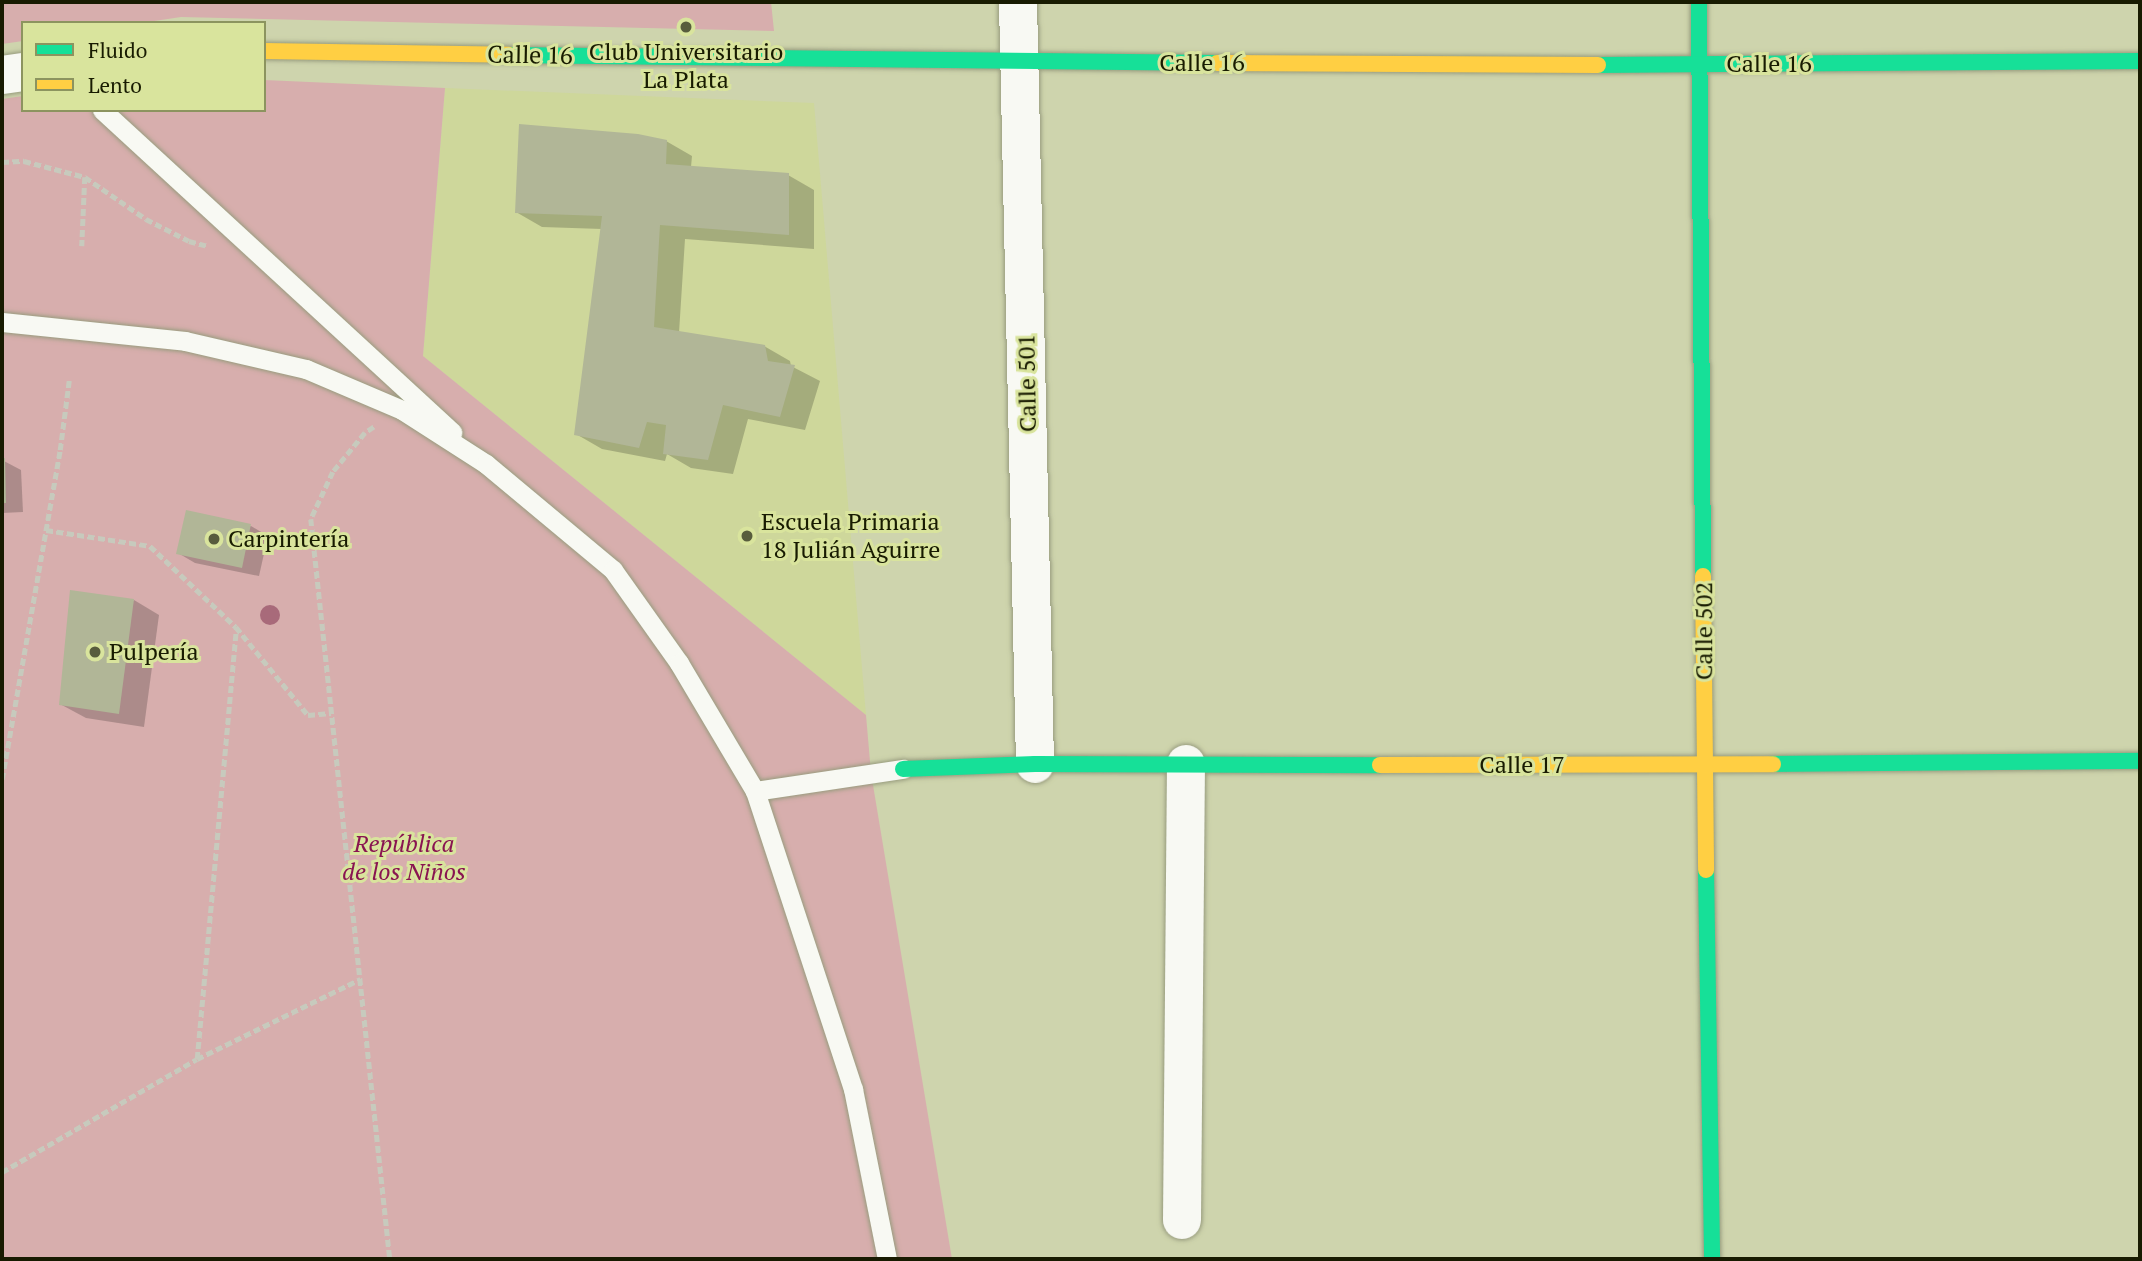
<!DOCTYPE html>
<html>
<head>
<meta charset="utf-8">
<style>
	body { margin:0 }
	#map { position:relative; width:2142px; height:1261px; overflow:hidden; background:#ced4ad; font-family:"PT Serif",serif }
	div>[style] { position:absolute }
	.built>* { inset:0; background:#ced79b }
	.green>* { inset:0; background:#d7aead }
	.shadow>* { inset:0; background:#0003 }
	.building>* { inset:0; background:#b1b697 }
	.path>* { height:4.5px; margin-top:-2.25px; transform-origin:0; background:repeating-linear-gradient(90deg,#c7cabd 0 7px,transparent 0 10.5px) }
	.roads { filter:drop-shadow(0 0 2px #989c7e) drop-shadow(0 0 2px #989c7e) }
	.lane>* { height:19px; margin:-9.5px; padding:0 9.5px; transform-origin:9.5px; border-radius:9.5px; background:#f8f9f3 }
	.street>* { height:38px; margin:-19px; padding:0 19px; transform-origin:19px; border-radius:19px; background:#f8f9f3 }
	.fast>* { height:16px; margin:-8px; padding:0 8px; transform-origin:8px; border-radius:8px; background:#16e098 }
	.slow>* { height:16px; margin:-8px; padding:0 8px; transform-origin:8px; border-radius:8px; background:#ffcf43 }
	.trees>* { width:20px; height:20px; margin:-10px; border-radius:50%; background:#a86a7a }
	.dots>* { width:19px; height:19px; translate:-50% -50%; box-sizing:border-box; border:4px solid #d9e49d; border-radius:50% }
	span { translate:-50% -50%; white-space:nowrap; text-align:center; line-height:1.15; -webkit-text-stroke:6px #d9e49d; paint-order:stroke }
	.poi-label { font-size:24px; color:#181b01 }
	.left { translate:0 -50%; text-align:left }
	.street-label { font-size:24px; color:#181b01 }
	.park-label { font-size:24px; color:#891451; font-style:italic }
	.frame { position:absolute; inset:0; border:4px solid #181b01; pointer-events:none }
	.legend { position:absolute; left:21px; top:21px; width:245px; height:91px; box-sizing:border-box; background:#d9e49d; border:2px solid #8c945f; margin:0; padding:9px 12px; list-style:none; font-size:21px; color:#181b01 }
	.legend li { display:flex; align-items:center; gap:14px; height:35px }
	.legend b { width:35px; border:2px solid #8c945f }
</style>
</head>
<body>
<div id="map">
	<div class="built">
		<i style="clip-path:polygon(445px 88px,814px 103px,866px 715px,423px 356px)"></i>
	</div>
	<div class="green">
		<i style="clip-path:polygon(2px 2px,771px 2px,774px 31px,181px 17px,141px 23px,23px 23px,23px 41px,2px 44px)"></i>
		<i style="clip-path:polygon(264px 80px,445px 88px,423px 356px,866px 715px,871px 773px,952px 1259px,2px 1259px,2px 99px,23px 96px,23px 110px,264px 110px)"></i>
	</div>
	<div class="shadow">
		<i style="clip-path:polygon(666px 141px,692px 156px,691px 167px,788px 175px,814px 190px,814px 249px,685px 239px,679px 333px,764px 346px,790px 361px,791px 366px,820px 381px,805px 430px,748px 419px,733px 474px,691px 468px,667px 454px,665px 461px,602px 449px,576px 434px,602px 229px,542px 227px,516px 212px)"></i>
		<i style="clip-path:polygon(2px 460px,21px 470px,23px 512px,2px 513px)"></i>
		<i style="clip-path:polygon(251px 526px,268px 536px,259px 576px,195px 563px,178px 553px)"></i>
		<i style="clip-path:polygon(134px 600px,159px 615px,144px 727px,86px 718px,60px 704px)"></i>
	</div>
	<div class="building">
		<i style="clip-path:polygon(519px 124px,638px 134px,667px 140px,666px 164px,789px 173px,789px 235px,660px 225px,654px 327px,765px 345px,768px 361px,795px 365px,780px 417px,723px 405px,708px 460px,663px 454px,666px 425px,647px 422px,639px 448px,574px 435px,602px 216px,515px 213px)"></i>
		<i style="clip-path:polygon(5px 458px,6px 503px,2px 503px,2px 459px)"></i>
		<i style="clip-path:polygon(186px 510px,251px 524px,242px 568px,176px 554px)"></i>
		<i style="clip-path:polygon(70px 590px,134px 599px,119px 714px,59px 705px)"></i>
	</div>
	<div class="path">
		<i style="left:2px;top:162px;width:22px;rotate:-3deg"></i>
		<i style="left:24px;top:161px;width:63px;rotate:14.7deg"></i>
		<i style="left:85px;top:177px;width:69px;rotate:92.5deg"></i>
		<i style="left:85px;top:177px;width:74px;rotate:34.5deg"></i>
		<i style="left:146px;top:219px;width:48px;rotate:27.1deg"></i>
		<i style="left:189px;top:241px;width:20px;rotate:15deg"></i>
		<i style="left:374px;top:427px;width:11px;rotate:146deg"></i>
		<i style="left:365px;top:433px;width:50px;rotate:129.4deg"></i>
		<i style="left:333px;top:472px;width:52px;rotate:115.1deg"></i>
		<i style="left:311px;top:519px;width:744px;rotate:83.91deg"></i>
		<i style="left:46px;top:530px;width:105px;rotate:8.7deg"></i>
		<i style="left:150px;top:546px;width:118px;rotate:43.3deg"></i>
		<i style="left:236px;top:627px;width:114px;rotate:50.7deg"></i>
		<i style="left:308px;top:715px;width:23px;rotate:-5deg"></i>
		<i style="left:2px;top:779px;width:334px;rotate:-80deg"></i>
		<i style="left:60px;top:450px;width:70px;rotate:-82.6deg"></i>
		<i style="left:197px;top:1059px;width:434px;rotate:-84.8deg"></i>
		<i style="left:2px;top:1172px;width:225px;rotate:-30.1deg"></i>
		<i style="left:197px;top:1059px;width:182px;rotate:-26.1deg"></i>
	</div>
	<div class="roads">
		<div class="lane">
			<i style="left:102px;top:110px;width:476px;rotate:42.6deg"></i>
			<i style="left:2px;top:322px;width:184px;rotate:5.9deg"></i>
			<i style="left:185px;top:341px;width:124px;rotate:13deg"></i>
			<i style="left:306px;top:369px;width:104px;rotate:23.1deg"></i>
			<i style="left:402px;top:410px;width:100px;rotate:32.7deg"></i>
			<i style="left:486px;top:464px;width:165px;rotate:39.8deg"></i>
			<i style="left:613px;top:570px;width:114px;rotate:54.6deg"></i>
			<i style="left:679px;top:663px;width:149px;rotate:59.3deg"></i>
			<i style="left:755px;top:791px;width:314px;rotate:71.8deg"></i>
			<i style="left:853px;top:1089px;width:173px;rotate:78.7deg"></i>
			<i style="left:755px;top:791px;width:150px;rotate:-8.5deg"></i>
		</div>
		<div class="street">
			<i style="left:1018px;top:2px;width:762px;rotate:88.72deg"></i>
			<i style="left:2px;top:75px;width:21px;rotate:-8deg"></i>
			<i style="left:1182px;top:1220px;width:456px;rotate:-89.5deg"></i>
		</div>
		<div class="fast">
			<i style="left:1699px;top:2px;width:574px;rotate:89.6deg"></i>
			<i style="left:509px;top:55px;width:708px;rotate:0.65deg"></i>
			<i style="left:1598px;top:65px;width:542px;rotate:-0.42deg"></i>
			<i style="left:1773px;top:764px;width:367px;rotate:-0.5deg"></i>
			<i style="left:903px;top:769px;width:132px;rotate:-2.2deg"></i>
			<i style="left:1035px;top:764px;width:345px;rotate:0.2deg"></i>
			<i style="left:1706px;top:870px;width:389px;rotate:89.1deg"></i>
		</div>
		<div class="slow">
			<i style="left:264px;top:51px;width:245px;rotate:0.9deg"></i>
			<i style="left:1217px;top:63px;width:381px;rotate:0.3deg"></i>
			<i style="left:1703px;top:576px;width:294px;rotate:89.4deg"></i>
			<i style="left:1380px;top:765px;width:393px;rotate:-0.1deg"></i>
		</div>
	</div>
	<div class="trees">
		<i style="left:270px;top:615px"></i>
	</div>
	<div class="dots">
		<i style="left:686px;top:27px;background:#585c3d"></i>
		<i style="left:747px;top:536px;background:#585c3d"></i>
		<i style="left:214px;top:539px;background:#585c3d"></i>
		<i style="left:95px;top:652px;background:#585c3d"></i>
	</div>
	<div class="poi-label">
		<span style="left:686px;top:66px">Club Universitario<br>La Plata</span>
		<span class="left" style="left:761px;top:536px">Escuela Primaria<br>18 Julián Aguirre</span>
		<span class="left" style="left:228px;top:539px">Carpintería</span>
		<span class="left" style="left:109px;top:652px">Pulpería</span>
	</div>
	<div class="street-label">
		<span style="left:530px;top:55px;rotate:1deg">Calle 16</span>
		<span style="left:1202px;top:63px">Calle 16</span>
		<span style="left:1769px;top:64px">Calle 16</span>
		<span style="left:1027px;top:383px;rotate:-91deg">Calle 501</span>
		<span style="left:1704px;top:631px;rotate:-90deg">Calle 502</span>
		<span style="left:1522px;top:765px">Calle 17</span>
	</div>
	<div class="park-label">
		<span style="left:404px;top:858px">República<br>de los Niños</span>
	</div>
	<div class="frame"></div>
	<ul class="legend">
	<li><b style="height:9px;background:#16e098"></b>Fluido</li>
	<li><b style="height:9px;background:#ffcf43"></b>Lento</li>
	</ul>
</div>
</body>
</html>
